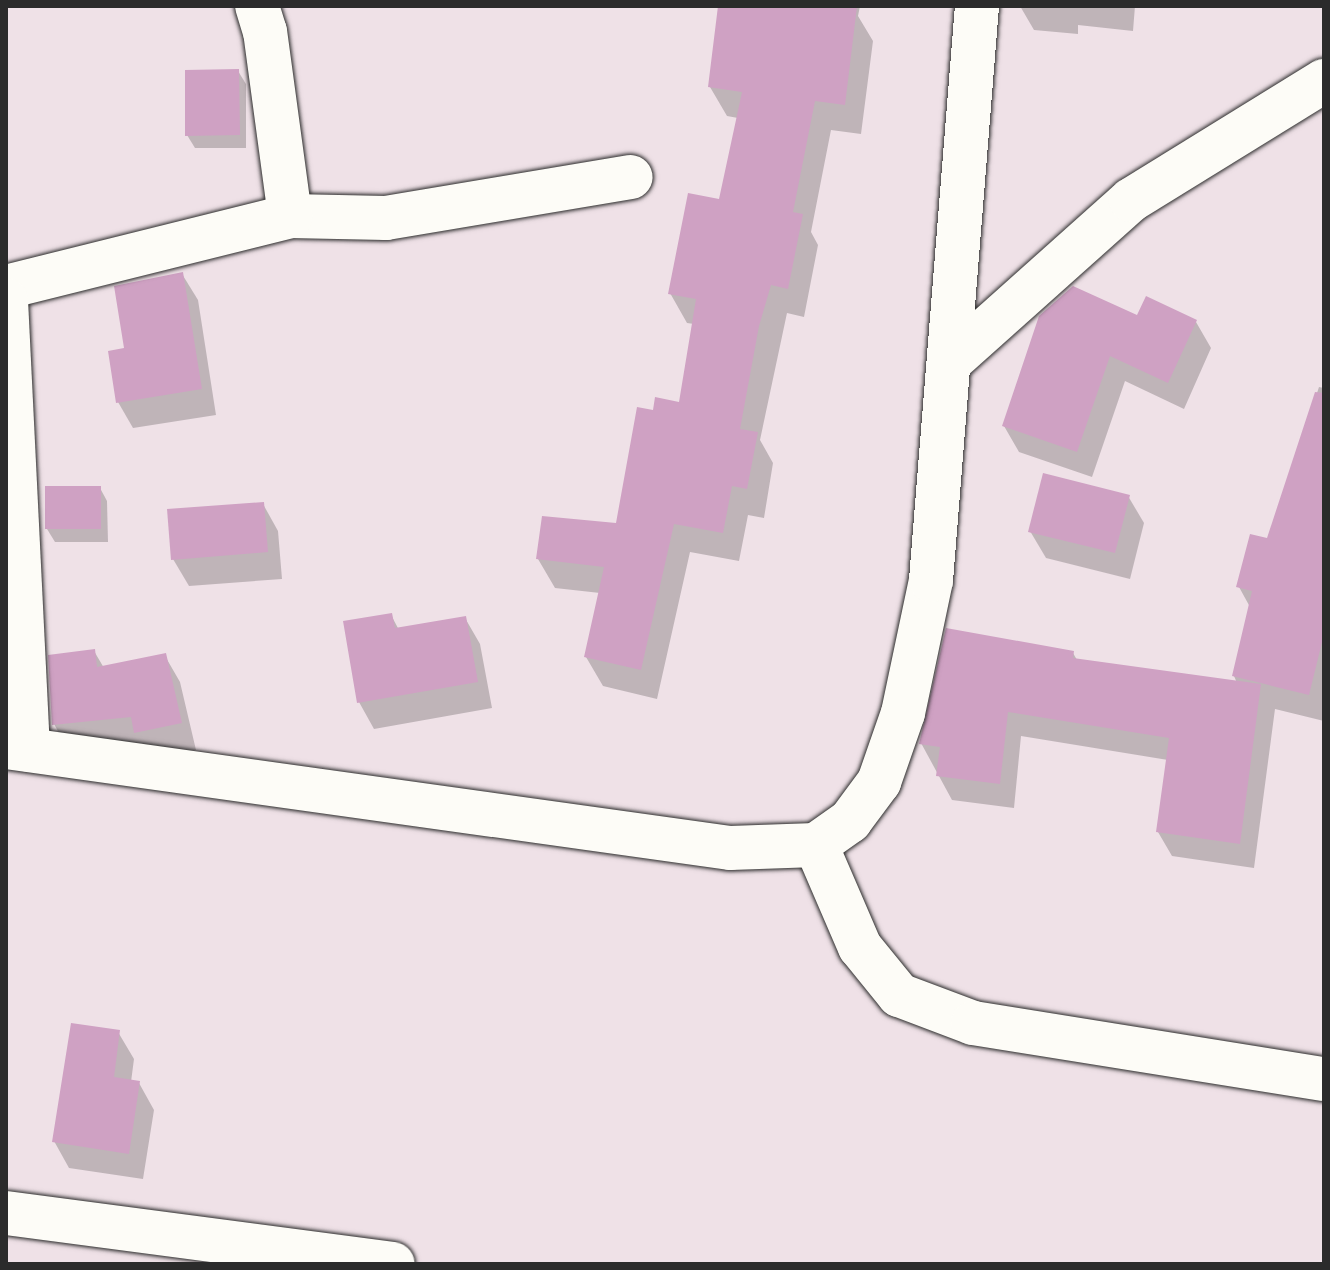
<!DOCTYPE html>
<html>
<head>
<meta charset="utf-8">
<style>
	body { margin:0 }
	#map { position:relative; width:1330px; height:1270px; overflow:hidden; background:#efe1e7; font-family:Itim,sans-serif }
	div>[style] { position:absolute }
	.shadow>* { inset:0; background:#0003 }
	.building>* { inset:0; background:#cfa1c3 }
	.roads { filter:drop-shadow(0 0 2px #2b2b2b) drop-shadow(0 0 2px #2b2b2b) }
	.minor>* { height:44px; margin:-22px; padding:0 22px; transform-origin:22px; border-radius:22px; background:#fdfcf7 }
	span { translate:-50% -50%; white-space:nowrap; text-align:center; line-height:1.15; -webkit-text-stroke:6px #fdfcf7; paint-order:stroke }
	.frame { position:absolute; inset:0; border:8px solid #2b2b2b; pointer-events:none }
</style>
</head>
<body>
<div id="map">
	<div class="shadow">
		<i style="clip-path:polygon(720px 6px,860px 6px,858px 16px,873px 41px,861px 134px,831px 130px,811px 232px,818px 245px,804px 317px,787px 313px,760px 440px,773px 463px,764px 518px,748px 515px,739px 561px,690px 552px,657px 699px,603px 686px,586px 657px,600px 593px,555px 588px,538px 559px,618px 525px,654px 412px,680px 404px,694px 324px,687px 323px,670px 293px,721px 201px,738px 118px,727px 116px,710px 87px)"></i>
		<i style="clip-path:polygon(1020px 6px,1135px 6px,1133px 31px,1078px 25px,1078px 34px,1034px 30px)"></i>
		<i style="clip-path:polygon(238px 71px,246px 84px,246px 148px,195px 148px,187px 135px)"></i>
		<i style="clip-path:polygon(182px 274px,198px 300px,216px 415px,133px 428px,118px 402px,126px 349px)"></i>
		<i style="clip-path:polygon(1138px 318px,1196px 322px,1211px 348px,1184px 409px,1125px 381px,1092px 477px,1019px 452px,1004px 426px)"></i>
		<i style="clip-path:polygon(1319px 387px,1324px 388px,1324px 721px,1275px 709px,1254px 868px,1172px 856px,1158px 832px,1168px 760px,1021px 736px,1014px 808px,952px 800px,921px 743px,1073px 653px,1077px 660px,1237px 683px,1234px 676px,1250px 607px,1239px 587px,1268px 540px)"></i>
		<i style="clip-path:polygon(100px 488px,107px 501px,108px 542px,55px 542px,47px 529px)"></i>
		<i style="clip-path:polygon(1128px 496px,1144px 523px,1130px 579px,1046px 558px,1030px 531px)"></i>
		<i style="clip-path:polygon(263px 504px,278px 531px,282px 579px,189px 586px,173px 559px)"></i>
		<i style="clip-path:polygon(391px 615px,399px 630px,465px 618px,480px 644px,492px 708px,374px 729px,359px 702px)"></i>
		<i style="clip-path:polygon(94px 651px,104px 668px,165px 656px,180px 682px,196px 750px,152px 759px,142px 743px,69px 751px,54px 724px)"></i>
		<i style="clip-path:polygon(118px 1032px,134px 1059px,131px 1082px,139px 1083px,154px 1110px,143px 1179px,69px 1168px,54px 1141px)"></i>
	</div>
	<div class="building">
		<i style="clip-path:polygon(718px 6px,857px 6px,845px 105px,815px 101px,793px 212px,803px 214px,788px 289px,771px 285px,759px 326px,740px 429px,758px 432px,747px 489px,732px 486px,723px 533px,674px 524px,641px 670px,584px 657px,604px 567px,536px 559px,542px 516px,616px 523px,637px 407px,653px 410px,655px 397px,679px 402px,696px 299px,668px 294px,688px 193px,719px 199px,742px 92px,708px 87px)"></i>
		<i style="clip-path:polygon(239px 69px,240px 135px,185px 136px,185px 70px)"></i>
		<i style="clip-path:polygon(183px 272px,202px 389px,116px 403px,108px 351px,124px 348px,114px 286px)"></i>
		<i style="clip-path:polygon(1073px 286px,1137px 315px,1146px 296px,1197px 320px,1168px 383px,1110px 356px,1077px 452px,1002px 426px,1039px 316px)"></i>
		<i style="clip-path:polygon(1315px 392px,1324px 393px,1324px 634px,1309px 695px,1232px 676px,1252px 591px,1236px 587px,1250px 534px,1267px 538px)"></i>
		<i style="clip-path:polygon(1043px 473px,1130px 495px,1115px 553px,1028px 532px)"></i>
		<i style="clip-path:polygon(45px 486px,101px 486px,101px 529px,45px 529px)"></i>
		<i style="clip-path:polygon(264px 502px,268px 552px,171px 560px,167px 509px)"></i>
		<i style="clip-path:polygon(392px 613px,395px 628px,466px 616px,478px 682px,357px 703px,343px 621px)"></i>
		<i style="clip-path:polygon(946px 628px,1074px 651px,1073px 658px,1261px 684px,1240px 844px,1156px 832px,1169px 738px,1008px 712px,1000px 784px,936px 776px,940px 747px,919px 744px)"></i>
		<i style="clip-path:polygon(95px 649px,97px 667px,166px 653px,182px 723px,134px 733px,131px 717px,52px 725px,48px 655px)"></i>
		<i style="clip-path:polygon(71px 1023px,120px 1030px,114px 1077px,140px 1081px,129px 1154px,52px 1142px)"></i>
	</div>
	<div class="roads">
		<div class="minor">
			<i style="left:290px;top:216px;width:96px;rotate:1.2deg"></i>
			<i style="left:386px;top:218px;width:248px;rotate:-9.5deg"></i>
			<i style="left:6px;top:287px;width:293px;rotate:-14deg"></i>
			<i style="left:290px;top:216px;width:186px;rotate:-97.7deg"></i>
			<i style="left:265px;top:32px;width:27px;rotate:-107deg"></i>
			<i style="left:6px;top:300px;width:450px;rotate:87.2deg"></i>
			<i style="left:952px;top:360px;width:240px;rotate:-41.8deg"></i>
			<i style="left:1131px;top:200px;width:227px;rotate:-31.7deg"></i>
			<i style="left:6px;top:747px;width:731px;rotate:7.94deg"></i>
			<i style="left:730px;top:848px;width:86px;rotate:-2deg"></i>
			<i style="left:816px;top:845px;width:42px;rotate:-35.2deg"></i>
			<i style="left:850px;top:821px;width:49px;rotate:-53.4deg"></i>
			<i style="left:879px;top:782px;width:73px;rotate:-70.8deg"></i>
			<i style="left:903px;top:713px;width:136px;rotate:-78.1deg"></i>
			<i style="left:931px;top:580px;width:576px;rotate:-85.42deg"></i>
			<i style="left:816px;top:845px;width:111px;rotate:66.7deg"></i>
			<i style="left:860px;top:947px;width:62px;rotate:50.9deg"></i>
			<i style="left:899px;top:995px;width:79px;rotate:20.7deg"></i>
			<i style="left:973px;top:1023px;width:355px;rotate:9.1deg"></i>
			<i style="left:6px;top:1213px;width:390px;rotate:7.5deg"></i>
		</div>
	</div>
	<div class="frame"></div>
</div>
</body>
</html>
